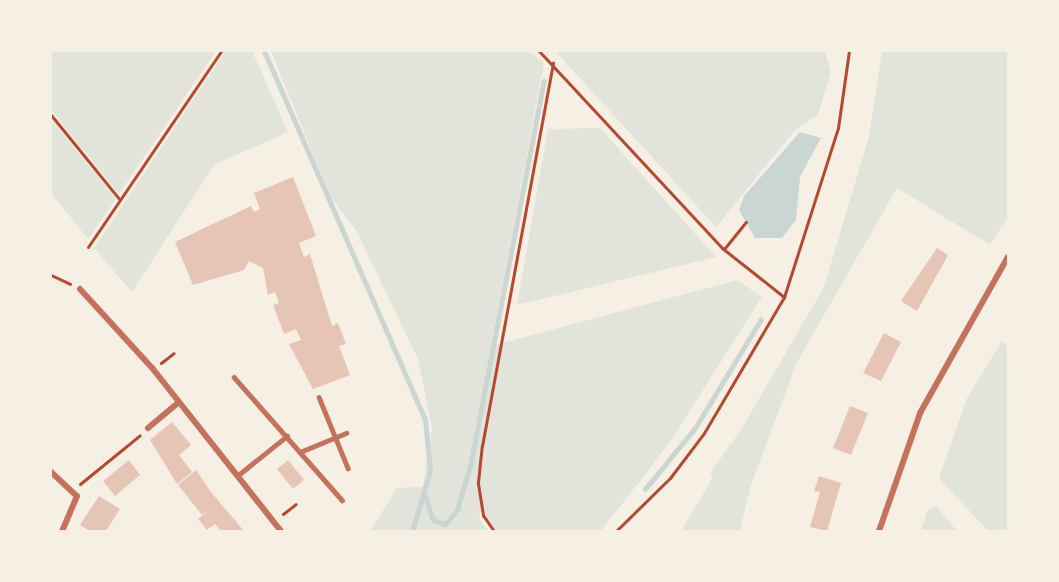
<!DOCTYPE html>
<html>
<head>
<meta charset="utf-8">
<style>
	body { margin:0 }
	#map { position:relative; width:1059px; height:582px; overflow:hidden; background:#f6efe4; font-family:"Public Sans",sans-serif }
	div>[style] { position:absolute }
	.green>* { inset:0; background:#e2e4dc }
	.water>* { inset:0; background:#c9d6d2 }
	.stream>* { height:5px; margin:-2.5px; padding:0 2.5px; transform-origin:2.5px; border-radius:2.5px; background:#c9d6d2 }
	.building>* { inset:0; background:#e6c5b7 }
	.path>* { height:3px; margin:-1.5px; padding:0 1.5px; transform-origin:1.5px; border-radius:1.5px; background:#b5482f }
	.service>* { height:4.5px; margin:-2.25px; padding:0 2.25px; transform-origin:2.25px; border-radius:2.25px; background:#c5725c }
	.minor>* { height:6px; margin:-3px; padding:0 3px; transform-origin:3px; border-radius:3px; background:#c5725c }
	span { translate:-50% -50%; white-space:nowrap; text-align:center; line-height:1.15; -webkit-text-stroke:4.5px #f6efe4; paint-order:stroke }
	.frame { position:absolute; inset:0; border:52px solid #f6efe4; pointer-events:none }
</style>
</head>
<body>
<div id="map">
	<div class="green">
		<i style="clip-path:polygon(51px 51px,216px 51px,119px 194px,51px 110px)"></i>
		<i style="clip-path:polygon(226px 51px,252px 51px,288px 132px,214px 165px,132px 292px,94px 248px)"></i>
		<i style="clip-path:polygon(271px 51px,529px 51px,544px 63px,491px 346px,737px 280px,762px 297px,670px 442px,601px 531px,497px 531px,481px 510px,479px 518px,488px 531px,370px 531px,397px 488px,423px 487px,432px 428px,418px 359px,356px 230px,330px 196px)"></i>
		<i style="clip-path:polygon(555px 51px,825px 51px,831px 72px,818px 115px,795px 130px,716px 227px)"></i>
		<i style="clip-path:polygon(882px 51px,1008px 51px,1008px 217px,990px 245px,897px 188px,797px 362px,751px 485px,740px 529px,746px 531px,681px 531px,713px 477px,710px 473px,741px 430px,824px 287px,869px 136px)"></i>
		<i style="clip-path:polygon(51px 120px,116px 199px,88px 239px,51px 193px)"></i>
		<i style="clip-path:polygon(600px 128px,716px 257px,517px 305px,548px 129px)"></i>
		<i style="clip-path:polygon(1002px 341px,1008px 348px,1008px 529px,988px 531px,939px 478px,967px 398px)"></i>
		<i style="clip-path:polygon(935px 505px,957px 531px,921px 531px,927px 511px)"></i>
	</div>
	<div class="water">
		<i style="clip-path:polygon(800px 132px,821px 138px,800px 177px,796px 220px,782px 238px,755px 238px,739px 210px,744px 196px)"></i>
	</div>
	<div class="stream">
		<i style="left:264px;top:51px;width:403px;rotate:66.4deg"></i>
		<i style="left:425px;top:420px;width:51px;rotate:84.4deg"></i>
		<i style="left:430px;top:471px;width:63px;rotate:106.7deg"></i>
		<i style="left:645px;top:489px;width:79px;rotate:-50.7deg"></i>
		<i style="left:695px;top:428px;width:127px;rotate:-58.8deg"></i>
		<i style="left:425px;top:497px;width:24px;rotate:71deg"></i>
		<i style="left:433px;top:520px;width:13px;rotate:18deg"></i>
		<i style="left:445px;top:524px;width:18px;rotate:-49deg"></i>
		<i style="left:457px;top:510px;width:50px;rotate:-73.7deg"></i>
		<i style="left:471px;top:462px;width:388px;rotate:-79.2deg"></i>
	</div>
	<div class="building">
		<i style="clip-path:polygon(293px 177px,316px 236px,299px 243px,304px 257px,310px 254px,332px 326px,338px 323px,346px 344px,339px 346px,350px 375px,313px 389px,289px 344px,301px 340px,296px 329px,284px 334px,273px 305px,279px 303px,275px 292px,268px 295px,263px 268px,249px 261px,244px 270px,193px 285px,175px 242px,251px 206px,254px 212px,260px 209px,254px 193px)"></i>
		<i style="clip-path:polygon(937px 248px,948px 255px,917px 311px,901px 301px)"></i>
		<i style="clip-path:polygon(884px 333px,901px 342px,881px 381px,863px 373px)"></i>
		<i style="clip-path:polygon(850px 406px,868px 413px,851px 455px,833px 448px)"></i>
		<i style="clip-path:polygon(172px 422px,191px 445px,179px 455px,192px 472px,177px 484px,150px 440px)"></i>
		<i style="clip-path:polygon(129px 460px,140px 475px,115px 496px,103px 481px)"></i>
		<i style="clip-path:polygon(288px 460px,304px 480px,293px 489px,277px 469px)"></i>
		<i style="clip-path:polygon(196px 470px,211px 492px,244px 531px,221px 531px,215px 524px,207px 530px,198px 519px,215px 506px,202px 515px,178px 485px)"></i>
		<i style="clip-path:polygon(819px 476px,841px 483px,827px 531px,810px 527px,820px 492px,814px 491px)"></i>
		<i style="clip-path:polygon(99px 496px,120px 509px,106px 531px,90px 531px,80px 525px)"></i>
	</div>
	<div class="path">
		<i style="left:539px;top:51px;width:269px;rotate:47.1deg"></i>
		<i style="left:722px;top:248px;width:79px;rotate:38.3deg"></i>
		<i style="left:51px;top:115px;width:109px;rotate:50.9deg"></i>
		<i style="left:88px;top:247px;width:237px;rotate:-55.8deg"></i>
		<i style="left:724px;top:249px;width:35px;rotate:-51deg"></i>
		<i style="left:51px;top:275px;width:21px;rotate:25deg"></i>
		<i style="left:161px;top:363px;width:16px;rotate:-38deg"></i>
		<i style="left:80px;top:484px;width:77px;rotate:-39.2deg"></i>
		<i style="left:283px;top:514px;width:16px;rotate:-38deg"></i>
		<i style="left:494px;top:531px;width:19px;rotate:-125deg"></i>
		<i style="left:483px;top:515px;width:33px;rotate:-99deg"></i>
		<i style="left:478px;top:482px;width:36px;rotate:-84deg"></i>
		<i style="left:482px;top:446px;width:390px;rotate:-79.5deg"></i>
		<i style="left:616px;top:531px;width:76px;rotate:-44.5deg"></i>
		<i style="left:670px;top:478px;width:56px;rotate:-52.9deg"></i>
		<i style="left:704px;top:433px;width:158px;rotate:-59.5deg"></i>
		<i style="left:784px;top:297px;width:177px;rotate:-72.3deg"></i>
		<i style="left:838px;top:128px;width:78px;rotate:-81.9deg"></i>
	</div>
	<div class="service">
		<i style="left:234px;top:377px;width:164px;rotate:48.7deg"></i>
		<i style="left:319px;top:397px;width:77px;rotate:67.8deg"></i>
		<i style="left:300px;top:452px;width:50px;rotate:-22.4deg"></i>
		<i style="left:237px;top:476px;width:64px;rotate:-38.7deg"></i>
	</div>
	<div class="minor">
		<i style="left:80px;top:289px;width:108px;rotate:47.6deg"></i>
		<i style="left:153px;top:369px;width:206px;rotate:51.7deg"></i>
		<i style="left:148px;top:428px;width:40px;rotate:-40deg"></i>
		<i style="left:51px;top:472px;width:35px;rotate:43deg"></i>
		<i style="left:77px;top:496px;width:38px;rotate:113deg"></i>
		<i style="left:879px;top:531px;width:125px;rotate:-70.8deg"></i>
		<i style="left:920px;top:413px;width:179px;rotate:-60.6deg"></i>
	</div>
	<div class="frame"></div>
</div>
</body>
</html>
